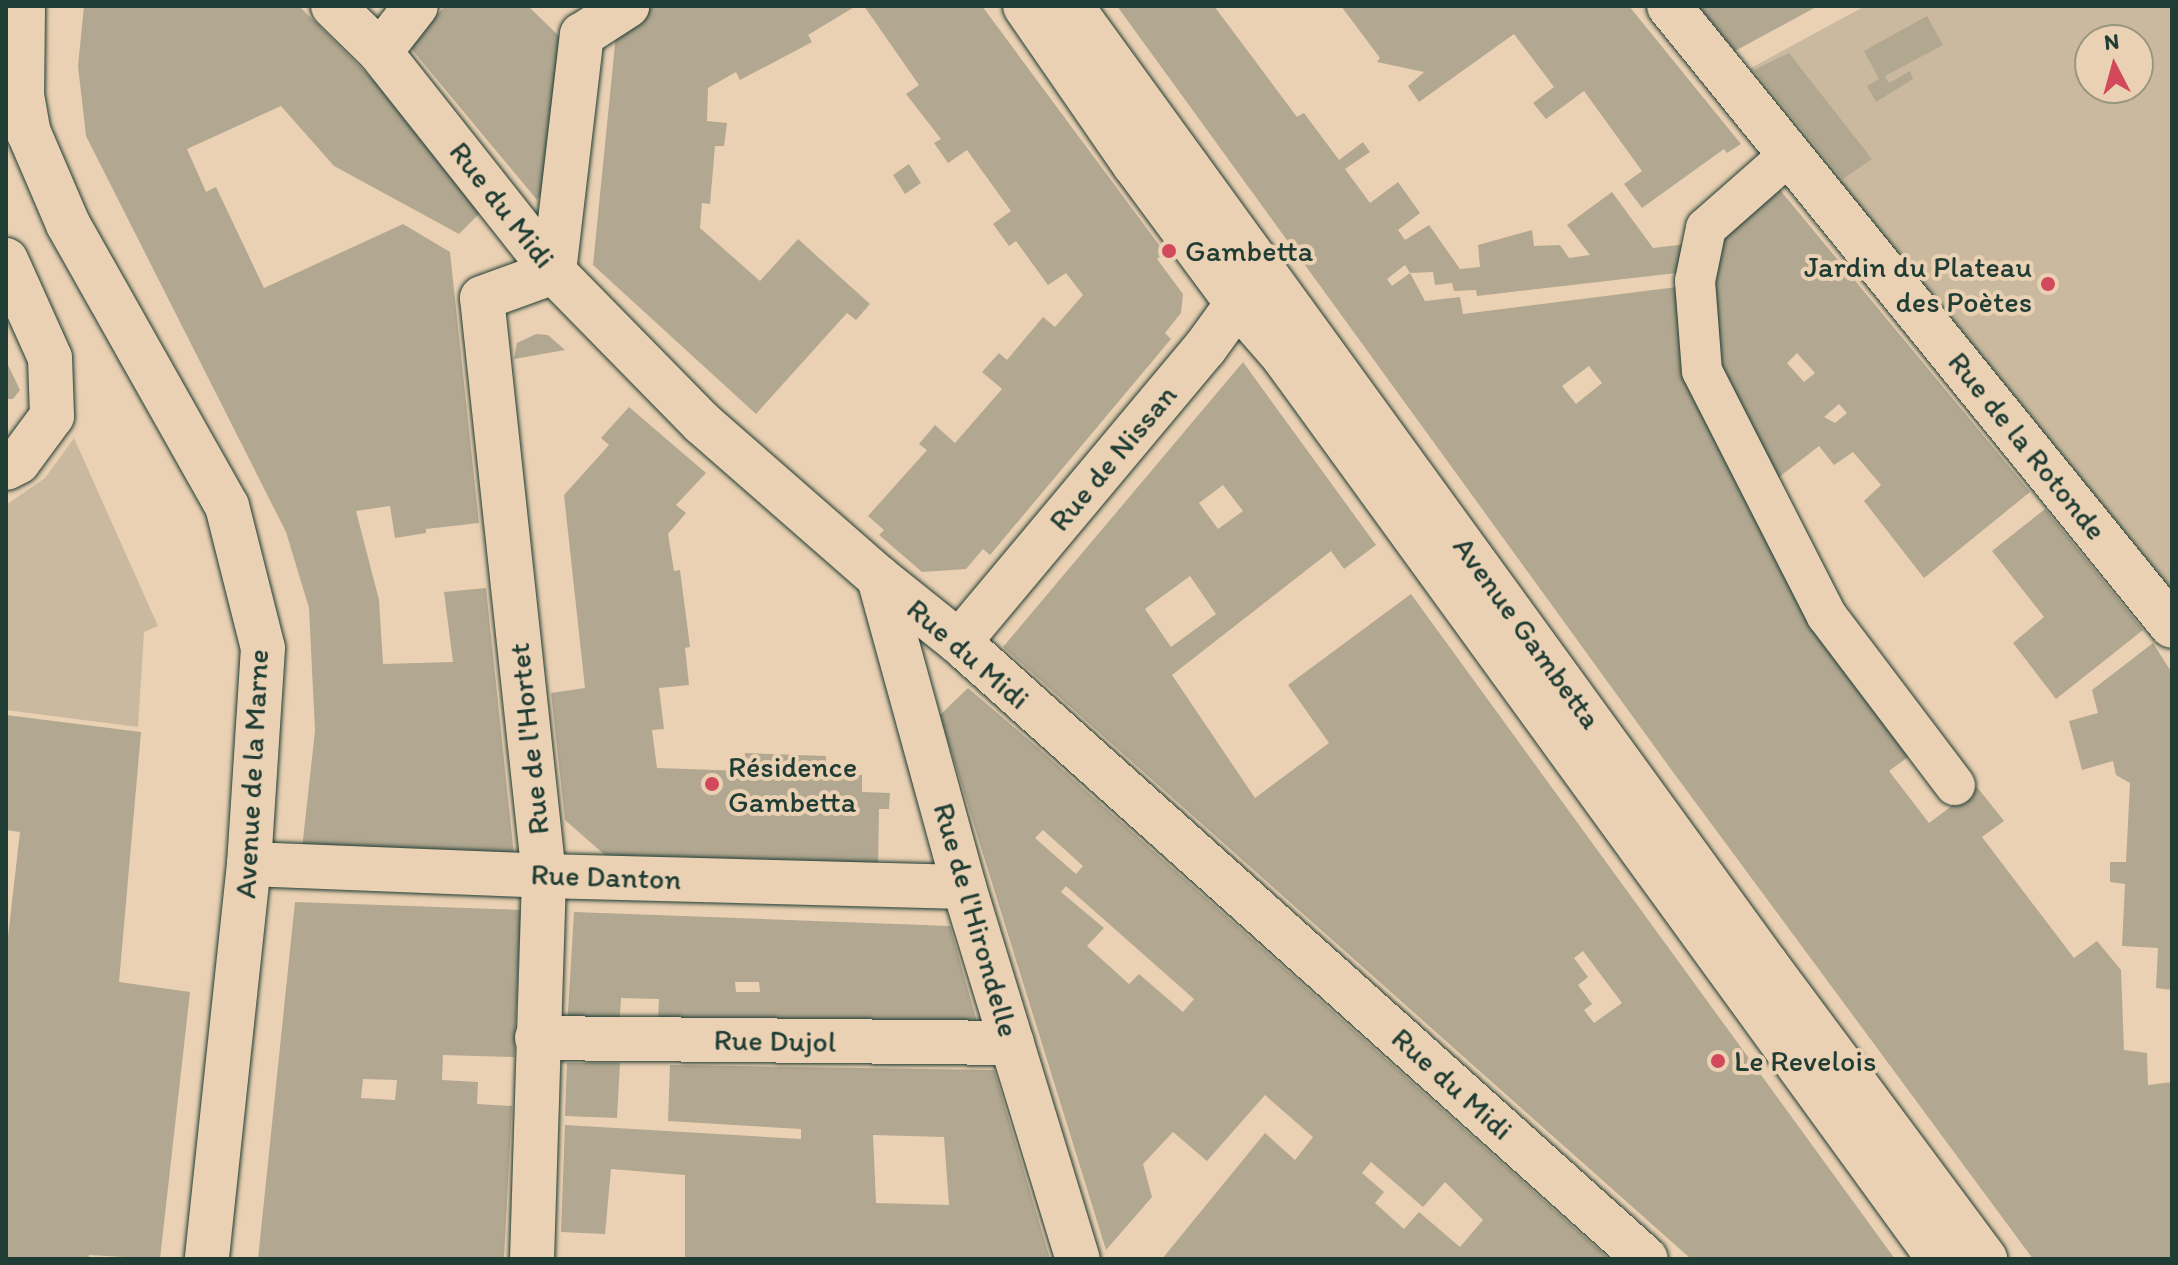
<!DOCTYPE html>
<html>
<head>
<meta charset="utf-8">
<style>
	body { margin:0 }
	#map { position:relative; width:2178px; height:1265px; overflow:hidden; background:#ebd1b3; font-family:Itim,sans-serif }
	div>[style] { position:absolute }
	.green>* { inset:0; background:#cab99e }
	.building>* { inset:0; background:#b2a790 }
	.roads { filter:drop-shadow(0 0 2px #1f3d34) drop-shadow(0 0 2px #1f3d34) }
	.pedestrian>* { height:40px; margin:-20px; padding:0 20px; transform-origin:20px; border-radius:20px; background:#ebd1b3 }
	.minor>* { height:44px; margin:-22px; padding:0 22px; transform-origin:22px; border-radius:22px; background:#ebd1b3 }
	.tertiary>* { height:44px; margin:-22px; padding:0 22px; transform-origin:22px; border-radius:22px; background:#ebd1b3 }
	.secondary>* { height:44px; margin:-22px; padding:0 22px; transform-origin:22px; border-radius:22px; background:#ebd1b3 }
	.dots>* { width:22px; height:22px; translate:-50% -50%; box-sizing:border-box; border:4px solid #ebd1b3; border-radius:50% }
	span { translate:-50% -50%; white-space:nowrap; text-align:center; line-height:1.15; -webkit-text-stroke:8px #ebd1b3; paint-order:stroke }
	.street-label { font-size:30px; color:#1f3d34 }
	.poi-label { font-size:30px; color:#1f3d34 }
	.left { translate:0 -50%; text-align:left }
	.right { translate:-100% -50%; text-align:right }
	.frame { position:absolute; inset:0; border:8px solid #1f3d34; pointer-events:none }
	.north { position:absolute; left:2074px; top:24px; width:80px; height:80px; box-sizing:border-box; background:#ebd1b3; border:2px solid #999680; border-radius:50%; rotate:354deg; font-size:22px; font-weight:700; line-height:32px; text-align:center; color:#1f3d34 }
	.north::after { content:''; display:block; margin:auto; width:28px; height:36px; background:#d1495b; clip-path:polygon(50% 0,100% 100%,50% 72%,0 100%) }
</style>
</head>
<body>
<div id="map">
	<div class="green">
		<i style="clip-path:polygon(evenodd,1865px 6px,2172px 6px,2172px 593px,1749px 69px,1865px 6px,2090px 40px,2138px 40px,2138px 88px,2090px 88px,2090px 40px)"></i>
		<i style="clip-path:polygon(74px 438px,158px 626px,144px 632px,138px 727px,6px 710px,6px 505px,45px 478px)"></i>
	</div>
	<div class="building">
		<i style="clip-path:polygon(84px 6px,299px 6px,394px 101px,484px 209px,459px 234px,334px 166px,281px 106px,187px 149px,206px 192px,216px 187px,264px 288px,403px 224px,450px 252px,479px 523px,426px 529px,426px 533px,395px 538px,390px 506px,356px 511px,379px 600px,383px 664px,453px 662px,444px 592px,486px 588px,514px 855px,302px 849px,315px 731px,309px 608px,286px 532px,86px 136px,78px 66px)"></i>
		<i style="clip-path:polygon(445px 6px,528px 6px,560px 37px,543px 192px,537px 200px,409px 46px)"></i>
		<i style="clip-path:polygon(650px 6px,856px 6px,808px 35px,812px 42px,740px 80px,736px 72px,708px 88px,707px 121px,727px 123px,724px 146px,715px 146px,710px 204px,702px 203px,700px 228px,760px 281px,798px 239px,870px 304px,856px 320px,847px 313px,756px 414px,593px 265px,617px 24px)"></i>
		<i style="clip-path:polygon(864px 6px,982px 6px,1165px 253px,1157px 259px,1183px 294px,1181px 313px,1165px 333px,1171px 339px,990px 555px,983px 549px,966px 569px,922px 572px,879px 535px,884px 530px,868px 516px,927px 450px,919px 444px,935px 425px,955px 443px,1002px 389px,982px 372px,999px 353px,1007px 360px,1043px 317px,1055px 327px,1083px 295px,1066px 273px,1048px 285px,1016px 241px,1009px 246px,993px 224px,1011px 211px,967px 150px,948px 163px,934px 143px,941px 139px,906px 94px,919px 85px)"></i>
		<i style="clip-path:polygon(evenodd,1117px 6px,1214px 6px,1297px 117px,1304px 113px,1339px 160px,1363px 142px,1370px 152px,1345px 169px,1370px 203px,1398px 182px,1420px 213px,1398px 230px,1405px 240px,1429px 225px,1460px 269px,1480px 267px,1478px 245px,1532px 230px,1534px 246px,1560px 245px,1569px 258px,1590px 255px,1567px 225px,1612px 192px,1653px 248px,1695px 243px,1685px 272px,1477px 296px,1476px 290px,1454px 291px,1452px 283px,1435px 285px,1433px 272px,1410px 273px,1405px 265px,1387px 279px,1392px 286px,1410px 273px,1425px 301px,1460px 297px,1463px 314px,1677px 287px,1915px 752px,1889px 771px,1929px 823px,1977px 787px,2004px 821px,1982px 837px,2074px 958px,2097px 941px,2121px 970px,2124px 1050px,2147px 1053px,2148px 1085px,2172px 1082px,2171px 1259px,2033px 1259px,1673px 772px,1117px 6px,1589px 366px,1602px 383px,1576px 404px,1562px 386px,1589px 366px)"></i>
		<i style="clip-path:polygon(1341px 6px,1629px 6px,1741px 144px,1727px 153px,1724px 149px,1642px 208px,1624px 184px,1642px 171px,1584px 91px,1546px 119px,1533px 103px,1554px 87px,1514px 34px,1419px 102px,1408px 86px,1424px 72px,1377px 62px,1380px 58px)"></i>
		<i style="clip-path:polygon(1698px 6px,1818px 6px,1735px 51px)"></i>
		<i style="clip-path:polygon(1927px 16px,1943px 45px,1885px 76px,1889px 83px,1910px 71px,1913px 79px,1876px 102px,1867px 86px,1879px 79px,1864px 51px)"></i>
		<i style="clip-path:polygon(1789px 53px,1872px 159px,1843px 179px,1754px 70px)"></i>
		<i style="clip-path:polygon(909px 164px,921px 183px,905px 194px,893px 175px)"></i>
		<i style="clip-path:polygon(evenodd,1780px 190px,2030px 492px,1924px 578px,1864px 501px,1881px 485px,1853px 452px,1834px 465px,1819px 446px,1774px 481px,1723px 376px,1711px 244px,1780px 190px,1797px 353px,1815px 373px,1804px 382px,1787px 363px,1797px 353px,1780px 190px,1839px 404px,1847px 413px,1835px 423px,1824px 417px,1839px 404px)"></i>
		<i style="clip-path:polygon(536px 334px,548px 335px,565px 350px,514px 359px,517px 343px)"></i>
		<i style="clip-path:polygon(6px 361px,20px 390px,13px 399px,6px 399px)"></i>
		<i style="clip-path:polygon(evenodd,1243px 362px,1376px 545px,1344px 569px,1331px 551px,1172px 675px,1255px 798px,1329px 743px,1288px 685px,1411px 594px,1895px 1259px,1691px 1259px,1003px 647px,1243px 362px,1223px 485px,1243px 511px,1218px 529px,1199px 503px,1223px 485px,1243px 362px,1190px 576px,1216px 614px,1171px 647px,1145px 609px,1190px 576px,1243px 362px,1583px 951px,1622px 1003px,1594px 1023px,1584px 1010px,1592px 1004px,1578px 985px,1588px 977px,1574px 958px,1583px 951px)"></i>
		<i style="clip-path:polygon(629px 407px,706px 473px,676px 505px,686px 513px,668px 534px,674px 571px,680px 570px,690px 647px,685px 648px,689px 685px,659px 688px,664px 729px,652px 730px,657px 768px,745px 771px,745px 753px,826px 756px,826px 774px,862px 775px,862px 792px,890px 793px,889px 809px,879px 809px,878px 868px,606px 856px,565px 820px,551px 693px,585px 688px,564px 495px,609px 445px,601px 438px)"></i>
		<i style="clip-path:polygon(2045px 509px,2143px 630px,2056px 699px,2013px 643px,2044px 617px,1992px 551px)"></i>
		<i style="clip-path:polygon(2153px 643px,2172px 673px,2172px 990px,2156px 988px,2158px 948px,2122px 946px,2125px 884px,2110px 882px,2110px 862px,2126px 862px,2130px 783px,2116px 775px,2113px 761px,2082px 770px,2069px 721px,2098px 713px,2092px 690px)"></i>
		<i style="clip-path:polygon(evenodd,968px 688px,1037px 747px,1609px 1259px,1162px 1259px,1265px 1133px,1295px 1160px,1313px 1137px,1265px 1095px,1207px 1161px,1173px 1132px,1143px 1164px,1152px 1197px,1106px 1250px,940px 715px,968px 688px,1043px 830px,1083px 866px,1076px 874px,1035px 838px,1043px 830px,968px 688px,1066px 886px,1194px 999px,1183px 1012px,1139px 974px,1129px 984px,1087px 946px,1104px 928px,1061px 892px,1066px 886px,968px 688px,1371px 1162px,1423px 1207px,1445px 1182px,1483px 1220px,1460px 1247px,1419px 1212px,1404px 1229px,1375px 1203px,1384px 1192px,1362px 1173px,1371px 1162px)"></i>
		<i style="clip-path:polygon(6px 715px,141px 732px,119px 982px,190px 992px,160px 1259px,89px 1255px,88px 1259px,6px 1259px,6px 954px,20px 832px,6px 830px)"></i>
		<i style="clip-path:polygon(evenodd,295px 902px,521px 910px,514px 1057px,443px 1055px,442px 1080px,478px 1082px,477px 1104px,512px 1106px,504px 1259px,258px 1259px,295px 902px,363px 1079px,397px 1080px,395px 1100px,361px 1098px,363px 1079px)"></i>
		<i style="clip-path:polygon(evenodd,574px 912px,950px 926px,981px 1036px,658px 1018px,659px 999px,621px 998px,619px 1029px,567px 1028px,574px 912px,735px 982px,759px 982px,760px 992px,736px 992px,735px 982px)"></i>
		<i style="clip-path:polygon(567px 1063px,620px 1063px,617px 1118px,565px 1116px)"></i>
		<i style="clip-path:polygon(evenodd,670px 1065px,994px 1070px,1050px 1259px,685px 1259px,685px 1175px,611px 1169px,605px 1234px,561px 1232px,565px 1125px,801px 1139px,801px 1129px,668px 1121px,670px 1065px,873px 1135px,944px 1137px,949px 1205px,876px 1203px,873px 1135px)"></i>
	</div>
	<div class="roads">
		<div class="pedestrian">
			<i style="left:1790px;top:154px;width:112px;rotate:138.6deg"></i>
			<i style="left:1706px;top:228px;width:54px;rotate:101.7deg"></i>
			<i style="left:1695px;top:281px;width:90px;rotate:85.6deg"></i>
			<i style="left:1702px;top:371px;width:275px;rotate:63deg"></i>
			<i style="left:1827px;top:616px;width:212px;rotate:52.9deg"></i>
		</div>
		<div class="minor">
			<i style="left:333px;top:6px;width:66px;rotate:44.4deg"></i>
			<i style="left:380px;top:52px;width:280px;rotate:51.7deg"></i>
			<i style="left:554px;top:272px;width:211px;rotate:45.6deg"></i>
			<i style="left:702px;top:423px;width:235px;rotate:41.2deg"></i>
			<i style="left:879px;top:578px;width:102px;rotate:38.7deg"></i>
			<i style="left:959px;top:642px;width:923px;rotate:41.93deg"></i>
			<i style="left:1669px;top:6px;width:798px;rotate:50.95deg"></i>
			<i style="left:380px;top:52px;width:58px;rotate:-52deg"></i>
			<i style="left:6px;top:260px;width:107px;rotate:65.8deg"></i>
			<i style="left:50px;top:358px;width:58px;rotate:88deg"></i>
			<i style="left:52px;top:416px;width:57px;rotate:126.5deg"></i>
			<i style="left:18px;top:462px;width:13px;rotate:153deg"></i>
			<i style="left:554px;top:272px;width:239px;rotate:-83.3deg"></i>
			<i style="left:582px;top:35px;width:54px;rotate:-32.8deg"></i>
			<i style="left:879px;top:578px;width:320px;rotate:74.6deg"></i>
			<i style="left:964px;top:887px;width:389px;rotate:73deg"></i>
			<i style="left:959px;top:642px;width:383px;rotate:-50.1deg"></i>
			<i style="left:1205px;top:348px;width:94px;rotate:-54.1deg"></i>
			<i style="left:249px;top:864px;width:295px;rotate:2.3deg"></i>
			<i style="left:544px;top:876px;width:420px;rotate:1.5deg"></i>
			<i style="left:537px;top:1038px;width:475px;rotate:0.6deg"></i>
			<i style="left:532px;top:1259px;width:383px;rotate:-88.2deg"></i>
			<i style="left:544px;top:876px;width:581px;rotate:-96.12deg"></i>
			<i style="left:482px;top:298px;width:77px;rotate:-19.9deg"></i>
		</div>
		<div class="tertiary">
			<i style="left:1025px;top:6px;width:192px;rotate:55.4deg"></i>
			<i style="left:1134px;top:164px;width:173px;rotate:53.5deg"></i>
			<i style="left:1237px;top:303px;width:70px;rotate:49deg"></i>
			<i style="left:1283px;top:356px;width:1116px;rotate:54deg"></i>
			<i style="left:1071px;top:6px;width:1185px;rotate:54.03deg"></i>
			<i style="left:1767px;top:965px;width:366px;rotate:53.4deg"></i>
		</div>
		<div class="secondary">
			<i style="left:23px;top:6px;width:89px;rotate:90.6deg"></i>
			<i style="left:22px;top:95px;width:39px;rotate:80deg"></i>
			<i style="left:29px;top:133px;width:99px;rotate:66.8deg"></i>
			<i style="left:68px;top:224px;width:324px;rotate:60.6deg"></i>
			<i style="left:227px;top:506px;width:146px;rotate:75.8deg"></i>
			<i style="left:263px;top:648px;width:216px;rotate:93.7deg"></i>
			<i style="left:249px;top:864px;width:397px;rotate:96.1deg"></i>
		</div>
	</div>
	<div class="dots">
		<i style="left:1169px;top:251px;background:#d1495b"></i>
		<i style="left:2048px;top:284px;background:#d1495b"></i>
		<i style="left:712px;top:784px;background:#d1495b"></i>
		<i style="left:1718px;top:1061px;background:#d1495b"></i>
	</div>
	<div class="street-label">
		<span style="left:502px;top:205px;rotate:52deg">Rue du Midi</span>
		<span style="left:2027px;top:446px;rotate:51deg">Rue de la Rotonde</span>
		<span style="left:1113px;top:458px;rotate:-50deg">Rue de Nissan</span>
		<span style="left:1527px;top:633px;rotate:54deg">Avenue Gambetta</span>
		<span style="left:968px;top:654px;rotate:41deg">Rue du Midi</span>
		<span style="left:529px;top:739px;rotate:-96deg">Rue de l'Hortet</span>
		<span style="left:252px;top:774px;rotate:-87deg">Avenue de la Marne</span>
		<span style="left:606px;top:877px;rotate:2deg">Rue Danton</span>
		<span style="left:976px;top:920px;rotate:74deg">Rue de l'Hirondelle</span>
		<span style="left:775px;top:1041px;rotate:1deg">Rue Dujol</span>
		<span style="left:1452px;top:1084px;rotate:42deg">Rue du Midi</span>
	</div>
	<div class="poi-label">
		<span class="left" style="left:1185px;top:251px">Gambetta</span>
		<span class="right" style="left:2032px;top:284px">Jardin du Plateau<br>des Poètes</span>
		<span class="left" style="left:728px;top:784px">Résidence<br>Gambetta</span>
		<span class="left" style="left:1734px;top:1061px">Le Revelois</span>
	</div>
	<div class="frame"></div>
	<div class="north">N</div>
</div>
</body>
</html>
